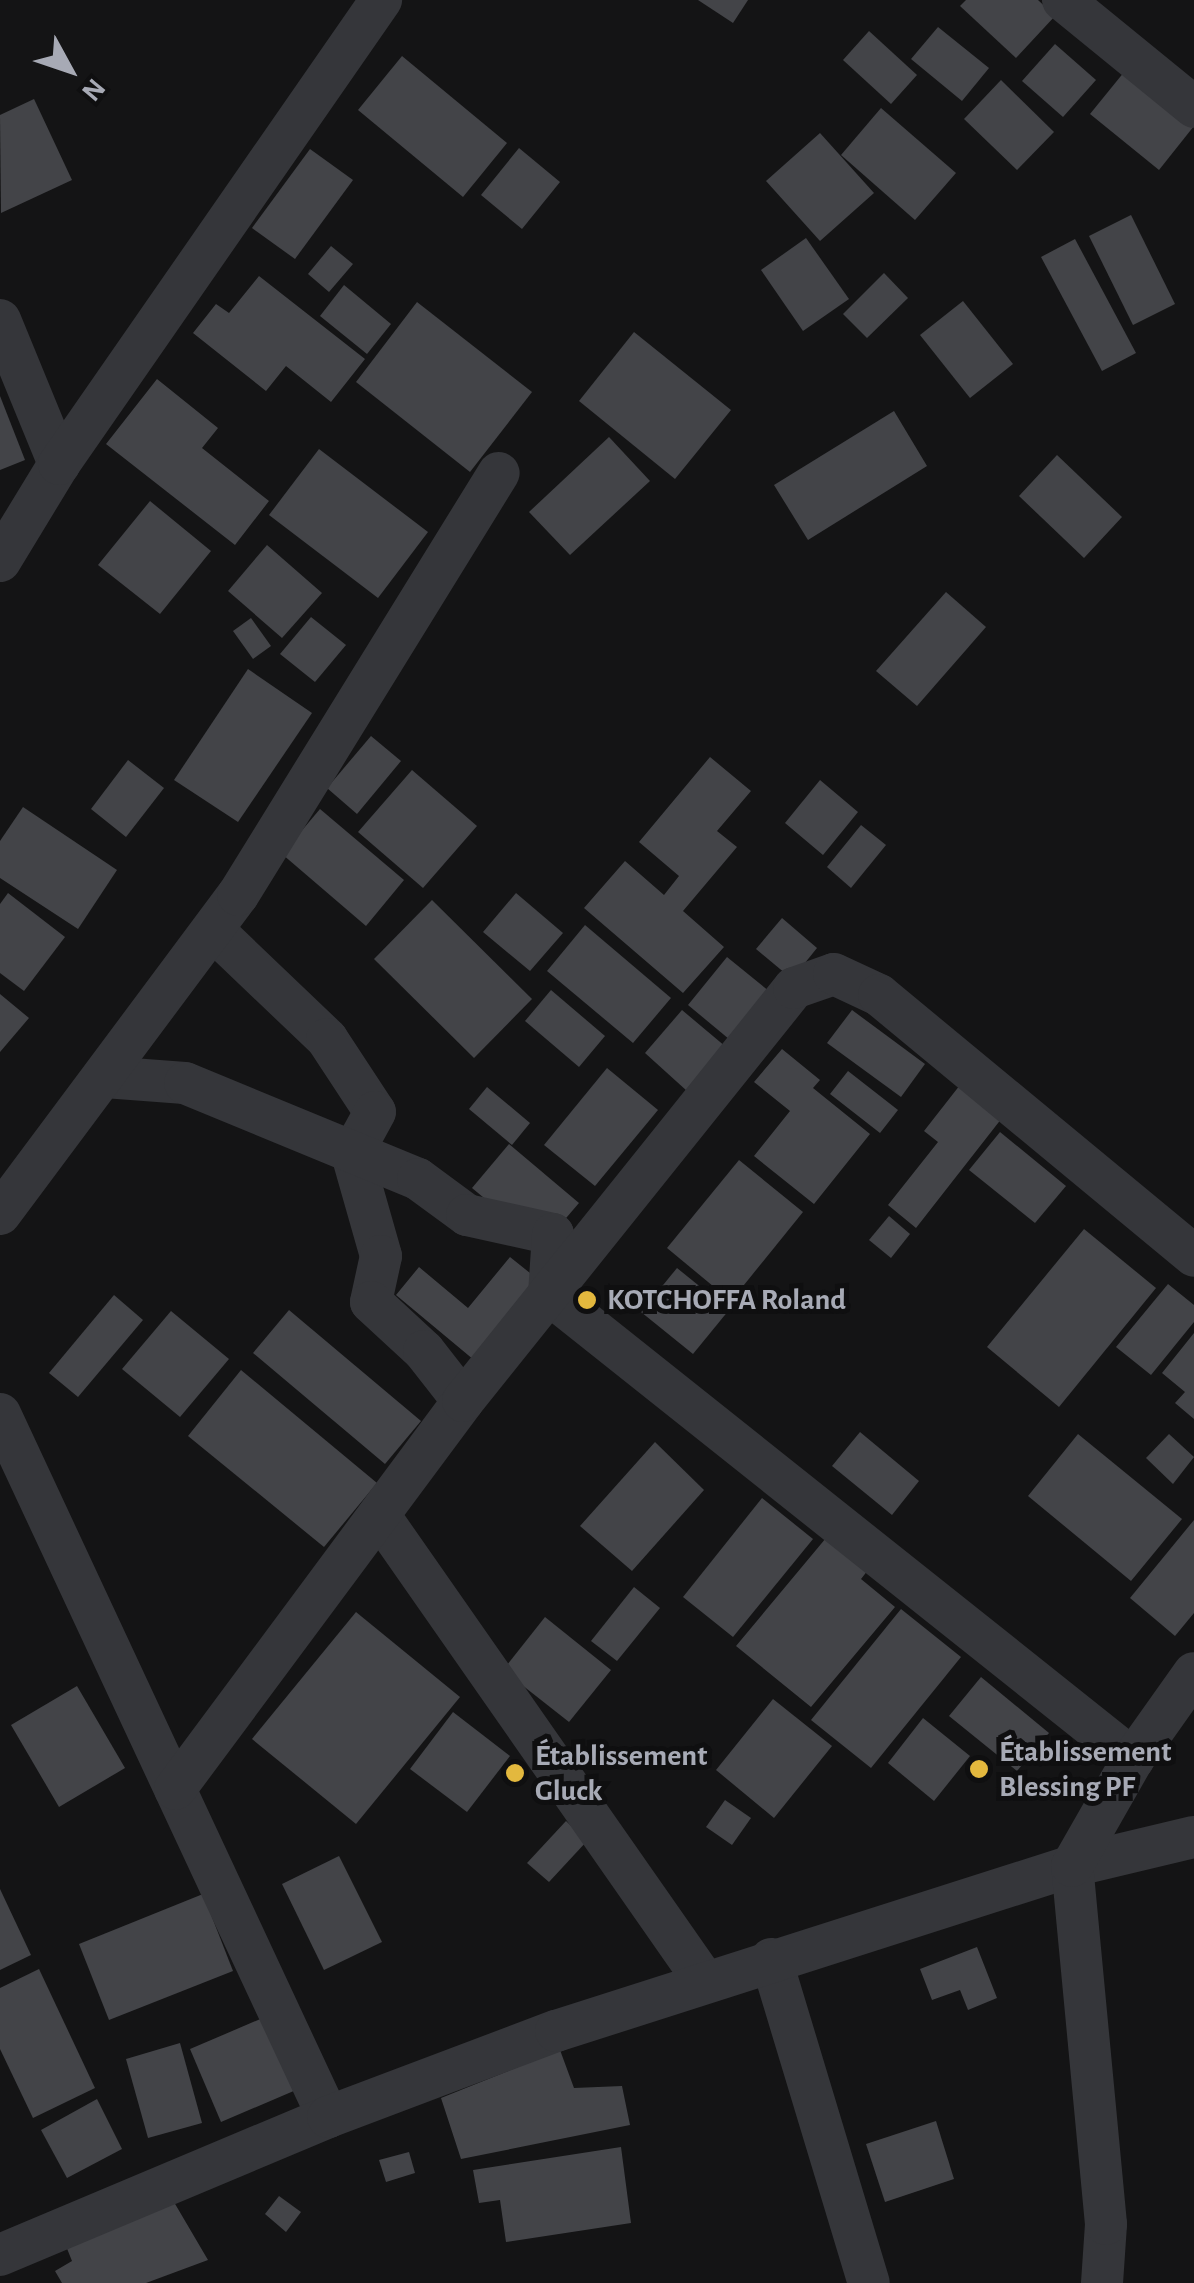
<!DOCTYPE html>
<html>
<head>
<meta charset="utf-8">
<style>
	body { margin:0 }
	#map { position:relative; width:1194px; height:2283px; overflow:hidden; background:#141415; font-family:"Alegreya Sans",sans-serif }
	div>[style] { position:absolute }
	.building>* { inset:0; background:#434448 }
	.street>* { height:42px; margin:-21px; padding:0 21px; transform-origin:21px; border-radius:21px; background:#35363a }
	.dots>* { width:28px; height:28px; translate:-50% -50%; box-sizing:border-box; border:5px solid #0f0f10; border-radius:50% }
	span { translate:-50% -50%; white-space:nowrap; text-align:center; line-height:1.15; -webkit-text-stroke:10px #0f0f10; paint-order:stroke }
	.poi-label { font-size:30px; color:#a7aab5; font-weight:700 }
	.left { translate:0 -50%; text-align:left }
	.north { position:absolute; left:20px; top:20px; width:100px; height:100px; -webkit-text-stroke:8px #0f0f10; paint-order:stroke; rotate:130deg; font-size:28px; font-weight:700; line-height:40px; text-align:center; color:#a7aab5 }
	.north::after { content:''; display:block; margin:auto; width:35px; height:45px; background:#a7aab5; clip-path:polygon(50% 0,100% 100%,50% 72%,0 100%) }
</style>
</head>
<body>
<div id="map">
	<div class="building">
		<i style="clip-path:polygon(698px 0,748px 0,733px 23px)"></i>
		<i style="clip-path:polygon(966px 0,1038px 0,1055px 16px,1016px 58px,960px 6px)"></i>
		<i style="clip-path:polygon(938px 27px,989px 68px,962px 101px,911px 59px)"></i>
		<i style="clip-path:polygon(869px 31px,917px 75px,891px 104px,843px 60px)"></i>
		<i style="clip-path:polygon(1055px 44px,1096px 80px,1063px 117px,1022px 81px)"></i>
		<i style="clip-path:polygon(402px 56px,507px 143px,463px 197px,358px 110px)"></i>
		<i style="clip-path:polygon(1129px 66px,1194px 126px,1159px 170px,1090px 114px)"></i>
		<i style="clip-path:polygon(1001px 80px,1054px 132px,1017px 170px,964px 119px)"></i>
		<i style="clip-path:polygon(34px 99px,72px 180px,1px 213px,0 115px)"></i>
		<i style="clip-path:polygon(881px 108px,956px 173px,915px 220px,841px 155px)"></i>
		<i style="clip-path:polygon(820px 133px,874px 193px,820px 241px,766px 181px)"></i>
		<i style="clip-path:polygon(519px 148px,560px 182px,522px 229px,481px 195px)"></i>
		<i style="clip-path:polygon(310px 149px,353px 180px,295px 259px,252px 228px)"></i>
		<i style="clip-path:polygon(1131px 215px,1175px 304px,1133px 325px,1089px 236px)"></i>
		<i style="clip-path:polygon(806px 238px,849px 299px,803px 331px,761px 270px)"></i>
		<i style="clip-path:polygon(1075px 239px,1136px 353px,1102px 371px,1041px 257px)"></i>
		<i style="clip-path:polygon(331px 246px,353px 264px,329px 292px,308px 274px)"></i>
		<i style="clip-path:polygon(884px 273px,908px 298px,867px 338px,843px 314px)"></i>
		<i style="clip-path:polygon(259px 276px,365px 359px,331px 402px,286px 366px,266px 391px,193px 333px,216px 304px,229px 313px)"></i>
		<i style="clip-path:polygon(344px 285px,391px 324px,367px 354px,320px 316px)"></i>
		<i style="clip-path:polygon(963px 301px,1013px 364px,970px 398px,920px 335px)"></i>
		<i style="clip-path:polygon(417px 302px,532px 392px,470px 472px,356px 382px)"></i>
		<i style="clip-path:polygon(634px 332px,731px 410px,675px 479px,579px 401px)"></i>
		<i style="clip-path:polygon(157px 379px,218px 428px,202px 448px,269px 501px,235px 545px,106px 444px)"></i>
		<i style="clip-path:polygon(0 396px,25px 460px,0 470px)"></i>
		<i style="clip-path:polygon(894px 411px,927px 466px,808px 540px,774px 485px)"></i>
		<i style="clip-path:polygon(609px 437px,650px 481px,570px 555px,529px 512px)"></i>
		<i style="clip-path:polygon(319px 449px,428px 532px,378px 598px,269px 515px)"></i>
		<i style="clip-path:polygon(1057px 455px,1122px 517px,1084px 558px,1019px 496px)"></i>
		<i style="clip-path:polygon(150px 501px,211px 551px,160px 614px,98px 565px)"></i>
		<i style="clip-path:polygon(267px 545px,322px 593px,282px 638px,228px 591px)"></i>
		<i style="clip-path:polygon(946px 592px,986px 627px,917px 706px,876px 671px)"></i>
		<i style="clip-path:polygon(311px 617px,346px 645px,315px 682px,280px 654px)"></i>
		<i style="clip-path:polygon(251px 618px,271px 646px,253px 659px,233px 631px)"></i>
		<i style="clip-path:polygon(248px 669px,312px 713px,238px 822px,174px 780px)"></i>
		<i style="clip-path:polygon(371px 736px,401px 761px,357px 814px,327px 788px)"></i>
		<i style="clip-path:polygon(710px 757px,751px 791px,717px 831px,737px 847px,683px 911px,724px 947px,683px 993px,584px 908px,625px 861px,664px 895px,679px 876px,639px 842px)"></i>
		<i style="clip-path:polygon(128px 760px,164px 788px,126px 837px,91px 809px)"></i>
		<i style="clip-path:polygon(412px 770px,477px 826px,423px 888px,358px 832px)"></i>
		<i style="clip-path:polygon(820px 780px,858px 812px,823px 855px,785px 823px)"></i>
		<i style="clip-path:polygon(23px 807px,117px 870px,78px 929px,0 878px,0 841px)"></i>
		<i style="clip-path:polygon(320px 809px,404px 880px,366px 926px,282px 854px)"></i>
		<i style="clip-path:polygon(861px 825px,886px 845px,851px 888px,827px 867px)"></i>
		<i style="clip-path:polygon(8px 893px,65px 937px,24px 991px,0 973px,0 904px)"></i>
		<i style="clip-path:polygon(516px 893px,563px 933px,530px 971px,483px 932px)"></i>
		<i style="clip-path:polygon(432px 900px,532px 999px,474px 1058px,374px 959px)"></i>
		<i style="clip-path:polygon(782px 918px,817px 948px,792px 979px,756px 949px)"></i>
		<i style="clip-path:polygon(585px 925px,671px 998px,633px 1043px,547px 971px)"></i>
		<i style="clip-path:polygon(727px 957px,780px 1000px,741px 1049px,688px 1005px)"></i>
		<i style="clip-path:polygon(551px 990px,605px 1036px,579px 1067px,525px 1021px)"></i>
		<i style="clip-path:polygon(0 994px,29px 1018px,0 1052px)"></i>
		<i style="clip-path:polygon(682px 1010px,726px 1047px,687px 1091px,645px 1053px)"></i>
		<i style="clip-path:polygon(852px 1010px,925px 1064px,901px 1097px,827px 1043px)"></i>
		<i style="clip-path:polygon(782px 1049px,820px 1080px,813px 1088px,870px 1134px,814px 1204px,754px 1156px,790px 1111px,754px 1082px)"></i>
		<i style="clip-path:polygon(607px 1068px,658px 1110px,595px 1186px,544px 1145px)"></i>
		<i style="clip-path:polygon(848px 1071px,898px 1110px,880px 1133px,830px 1094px)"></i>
		<i style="clip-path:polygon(960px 1085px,1002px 1118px,916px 1228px,888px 1205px,938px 1142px,924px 1131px)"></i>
		<i style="clip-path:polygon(487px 1087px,530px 1123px,512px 1145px,469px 1109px)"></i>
		<i style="clip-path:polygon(1000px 1132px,1066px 1186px,1035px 1223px,969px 1170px)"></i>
		<i style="clip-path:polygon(509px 1144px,579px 1203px,542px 1246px,472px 1188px)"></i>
		<i style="clip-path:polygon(739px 1160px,803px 1212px,731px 1301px,667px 1248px)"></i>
		<i style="clip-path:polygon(889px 1216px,910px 1234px,891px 1258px,869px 1240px)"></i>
		<i style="clip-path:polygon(1084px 1229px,1156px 1288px,1059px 1407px,987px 1347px)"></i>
		<i style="clip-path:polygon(510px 1257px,540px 1281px,474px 1360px,396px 1295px,419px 1267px,468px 1308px)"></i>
		<i style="clip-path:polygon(677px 1268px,729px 1310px,693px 1354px,641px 1312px)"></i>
		<i style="clip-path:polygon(1168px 1284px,1194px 1305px,1194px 1322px,1151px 1375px,1116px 1347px)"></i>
		<i style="clip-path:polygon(114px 1295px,143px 1320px,78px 1397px,49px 1373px)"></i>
		<i style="clip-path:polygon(289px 1310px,421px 1421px,385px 1464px,253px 1353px)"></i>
		<i style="clip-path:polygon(171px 1311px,229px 1359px,180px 1417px,122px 1369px)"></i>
		<i style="clip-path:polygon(1194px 1333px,1194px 1419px,1175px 1403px,1185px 1392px,1162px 1373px)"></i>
		<i style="clip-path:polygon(241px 1370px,377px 1483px,324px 1547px,188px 1436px)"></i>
		<i style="clip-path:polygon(860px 1432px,919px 1481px,892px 1515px,832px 1466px)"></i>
		<i style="clip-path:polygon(1078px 1434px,1182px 1519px,1131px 1581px,1028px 1496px)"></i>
		<i style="clip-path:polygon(1169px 1434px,1194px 1457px,1173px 1484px,1146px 1458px)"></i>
		<i style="clip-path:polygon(655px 1442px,704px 1490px,632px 1571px,580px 1526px)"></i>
		<i style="clip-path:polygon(762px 1498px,813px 1539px,733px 1637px,683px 1597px)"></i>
		<i style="clip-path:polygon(1194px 1520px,1194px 1613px,1175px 1636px,1130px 1598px)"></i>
		<i style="clip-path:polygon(831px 1532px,872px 1565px,861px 1579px,895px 1607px,811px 1707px,736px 1646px)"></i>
		<i style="clip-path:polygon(634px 1587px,660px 1608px,617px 1661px,591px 1641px)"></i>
		<i style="clip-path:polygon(901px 1609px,961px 1657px,871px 1768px,811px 1720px)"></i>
		<i style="clip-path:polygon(356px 1612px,460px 1697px,356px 1824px,252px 1739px)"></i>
		<i style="clip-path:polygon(545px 1617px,611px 1670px,569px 1722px,503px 1670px)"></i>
		<i style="clip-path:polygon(981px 1677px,1049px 1733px,1017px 1771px,949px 1716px)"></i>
		<i style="clip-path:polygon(77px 1686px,125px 1768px,59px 1807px,11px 1725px)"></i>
		<i style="clip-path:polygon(773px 1699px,832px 1746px,774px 1818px,716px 1770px)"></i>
		<i style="clip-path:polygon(453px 1712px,510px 1756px,467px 1812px,410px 1769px)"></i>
		<i style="clip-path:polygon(923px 1718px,970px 1756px,934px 1801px,888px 1763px)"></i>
		<i style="clip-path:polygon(725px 1800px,751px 1818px,732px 1845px,706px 1827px)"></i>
		<i style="clip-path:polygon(566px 1821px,587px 1841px,549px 1882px,527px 1863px)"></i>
		<i style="clip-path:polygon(339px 1856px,382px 1942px,324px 1970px,282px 1884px)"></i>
		<i style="clip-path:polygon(0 1889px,31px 1955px,0 1970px)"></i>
		<i style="clip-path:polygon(203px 1894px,233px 1971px,109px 2020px,79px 1944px)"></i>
		<i style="clip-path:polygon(977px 1947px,997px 1998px,968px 2010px,960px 1990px,932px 2000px,920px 1969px)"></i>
		<i style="clip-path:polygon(39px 1969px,95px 2088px,33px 2118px,0 2049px,0 1988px)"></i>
		<i style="clip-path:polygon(265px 2017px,296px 2090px,221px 2122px,190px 2049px)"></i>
		<i style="clip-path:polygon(180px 2043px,202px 2123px,148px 2138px,126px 2059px)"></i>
		<i style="clip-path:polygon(560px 2050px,574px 2088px,622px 2086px,630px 2125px,461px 2159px,441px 2098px)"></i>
		<i style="clip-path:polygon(97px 2099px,122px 2149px,67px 2178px,41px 2130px)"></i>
		<i style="clip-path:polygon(936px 2121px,954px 2179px,885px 2202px,866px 2144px)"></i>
		<i style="clip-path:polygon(621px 2147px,631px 2223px,506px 2242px,500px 2200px,479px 2203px,473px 2170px)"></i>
		<i style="clip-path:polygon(409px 2152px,415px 2173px,386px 2182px,379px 2160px)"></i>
		<i style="clip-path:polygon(279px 2196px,301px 2212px,286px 2232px,265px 2214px)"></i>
		<i style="clip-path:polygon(171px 2197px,208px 2260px,146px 2283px,62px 2283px,55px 2271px,72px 2261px,66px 2246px)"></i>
	</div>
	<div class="street">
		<i style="left:1063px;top:0;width:169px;rotate:39.2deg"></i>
		<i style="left:0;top:320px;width:156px;rotate:67.7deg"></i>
		<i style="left:0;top:561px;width:114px;rotate:-58.7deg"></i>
		<i style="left:59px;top:464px;width:565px;rotate:-55.24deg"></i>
		<i style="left:213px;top:930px;width:158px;rotate:43.7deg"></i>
		<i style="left:327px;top:1039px;width:87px;rotate:56.7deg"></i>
		<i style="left:375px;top:1112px;width:48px;rotate:118.7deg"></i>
		<i style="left:352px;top:1154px;width:106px;rotate:74.1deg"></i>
		<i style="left:381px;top:1256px;width:47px;rotate:102.3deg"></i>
		<i style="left:371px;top:1302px;width:72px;rotate:42.8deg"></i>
		<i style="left:424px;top:1351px;width:63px;rotate:52deg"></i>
		<i style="left:105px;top:1077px;width:80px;rotate:4.3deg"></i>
		<i style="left:185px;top:1083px;width:252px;rotate:22.4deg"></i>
		<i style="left:418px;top:1179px;width:61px;rotate:36.3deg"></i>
		<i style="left:467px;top:1215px;width:88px;rotate:12.5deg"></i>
		<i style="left:553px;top:1234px;width:60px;rotate:93.8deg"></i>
		<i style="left:0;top:1214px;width:398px;rotate:-53.3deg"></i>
		<i style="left:238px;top:895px;width:496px;rotate:-58.3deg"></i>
		<i style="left:549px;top:1294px;width:747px;rotate:38.53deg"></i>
		<i style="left:0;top:1414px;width:776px;rotate:64.99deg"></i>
		<i style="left:379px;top:1515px;width:570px;rotate:55.08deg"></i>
		<i style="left:175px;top:1789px;width:483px;rotate:-53.4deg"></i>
		<i style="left:463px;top:1401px;width:529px;rotate:-51.29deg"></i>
		<i style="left:794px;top:988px;width:42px;rotate:-19.3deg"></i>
		<i style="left:834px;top:974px;width:50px;rotate:25deg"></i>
		<i style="left:879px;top:995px;width:409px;rotate:39.6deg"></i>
		<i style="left:771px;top:1959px;width:338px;rotate:73.2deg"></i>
		<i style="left:0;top:2255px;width:356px;rotate:-22.8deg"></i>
		<i style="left:328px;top:2117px;width:244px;rotate:-20.7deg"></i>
		<i style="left:556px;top:2031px;width:542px;rotate:-17.73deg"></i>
		<i style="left:1072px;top:1866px;width:125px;rotate:-13.4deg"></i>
		<i style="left:1102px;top:2283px;width:59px;rotate:-86.1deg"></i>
		<i style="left:1106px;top:2224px;width:360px;rotate:-95.4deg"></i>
		<i style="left:1072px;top:1866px;width:123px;rotate:-60.3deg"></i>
		<i style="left:1133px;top:1759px;width:105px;rotate:-54.7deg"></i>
	</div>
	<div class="dots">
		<i style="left:587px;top:1300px;background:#e3b83e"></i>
		<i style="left:979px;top:1769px;background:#e3b83e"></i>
		<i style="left:515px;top:1773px;background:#e3b83e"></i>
	</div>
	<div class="poi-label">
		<span class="left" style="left:607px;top:1300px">KOTCHOFFA Roland</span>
		<span class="left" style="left:999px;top:1769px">Établissement<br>Blessing PF</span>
		<span class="left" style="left:535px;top:1773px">Établissement<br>Gluck</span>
	</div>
	<div class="north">N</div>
</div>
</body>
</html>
